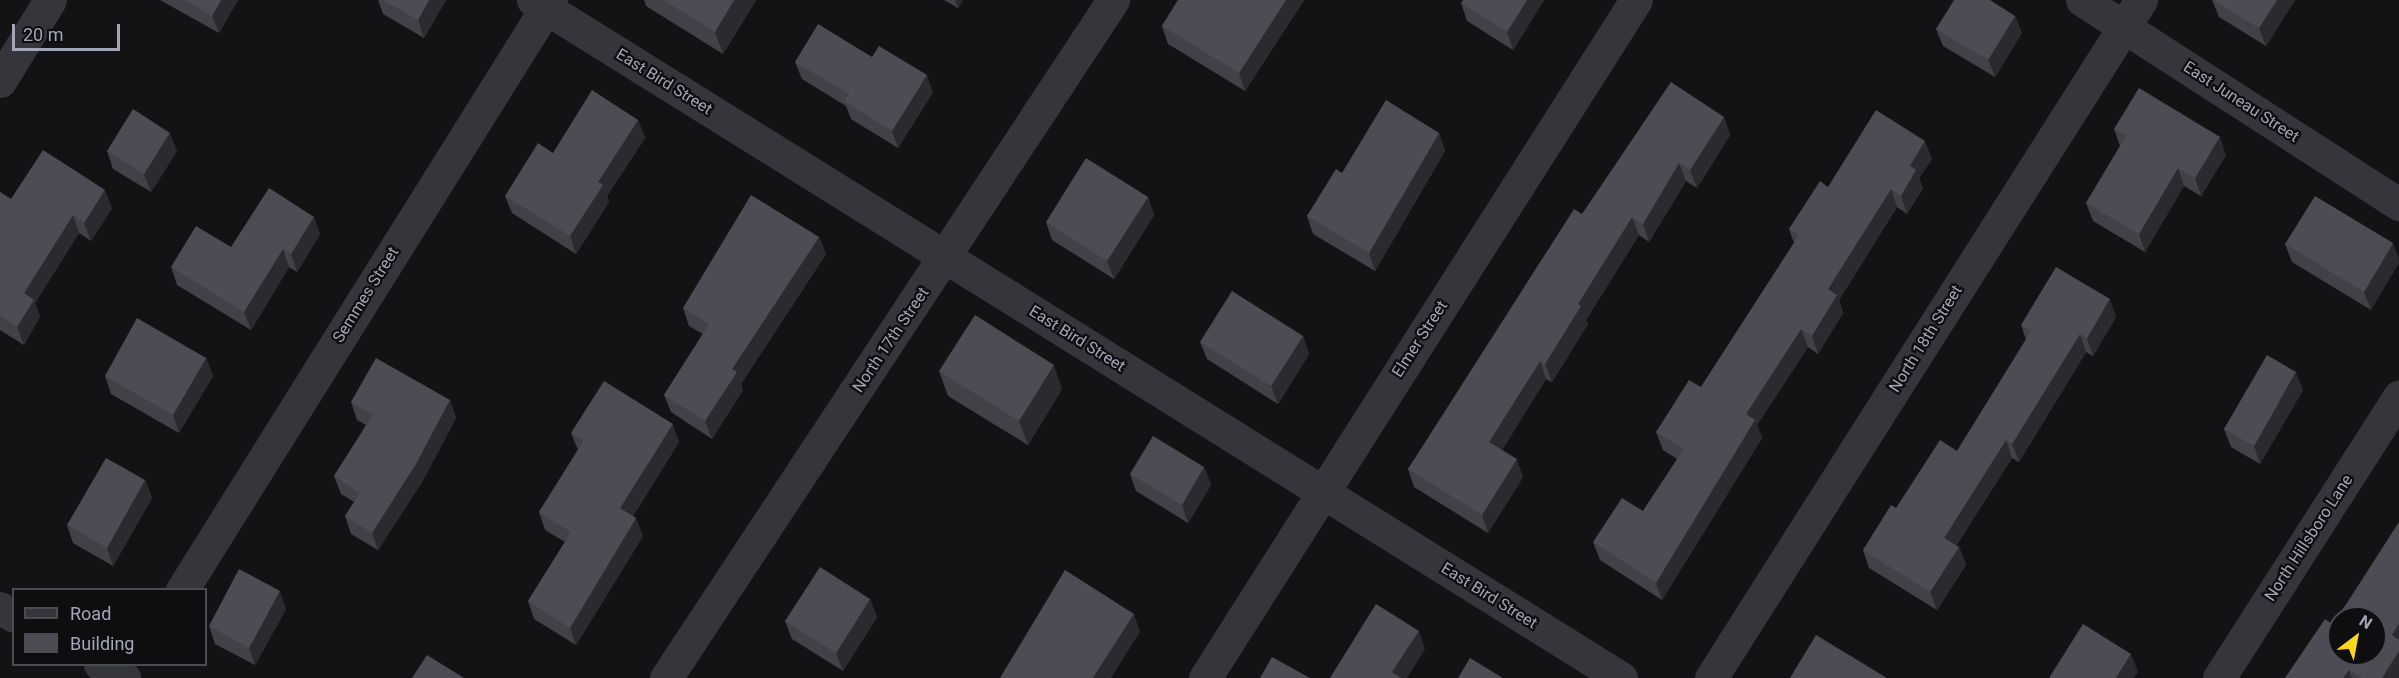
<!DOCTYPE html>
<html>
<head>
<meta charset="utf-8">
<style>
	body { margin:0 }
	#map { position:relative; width:2399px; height:678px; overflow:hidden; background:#131315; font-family:Roboto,sans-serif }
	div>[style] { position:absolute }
	.minor>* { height:33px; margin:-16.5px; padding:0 16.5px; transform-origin:16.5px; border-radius:16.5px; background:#35353c }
	.wall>* { inset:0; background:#414248 }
	.shaded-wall>* { inset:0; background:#2a2a2f }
	.building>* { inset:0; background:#4c4c54 }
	span { translate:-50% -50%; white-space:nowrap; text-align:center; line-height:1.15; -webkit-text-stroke:4.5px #0e0e10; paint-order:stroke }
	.street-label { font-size:16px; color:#a3a6b7 }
	.legend { position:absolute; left:12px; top:588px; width:195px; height:78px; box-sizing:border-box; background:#0e0e10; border:2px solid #4a4b53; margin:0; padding:8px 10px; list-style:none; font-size:18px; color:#a3a6b7 }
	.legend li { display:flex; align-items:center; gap:12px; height:30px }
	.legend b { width:30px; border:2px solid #4a4b53 }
	.north { position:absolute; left:2327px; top:606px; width:60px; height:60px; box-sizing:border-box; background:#0e0e10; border:2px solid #4a4b53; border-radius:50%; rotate:32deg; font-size:16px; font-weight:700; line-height:24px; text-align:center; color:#a3a6b7 }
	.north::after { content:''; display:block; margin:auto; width:21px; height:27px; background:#ffd620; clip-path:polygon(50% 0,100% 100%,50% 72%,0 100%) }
	.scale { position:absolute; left:12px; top:24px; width:108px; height:27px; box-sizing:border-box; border:3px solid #a3a6b7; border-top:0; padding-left:8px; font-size:18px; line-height:21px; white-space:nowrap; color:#a3a6b7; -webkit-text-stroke:4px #0e0e10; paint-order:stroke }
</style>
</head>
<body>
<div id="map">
	<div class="minor">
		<i style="left:533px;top:0;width:1282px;rotate:31.93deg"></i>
		<i style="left:2082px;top:0;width:377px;rotate:32.8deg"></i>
		<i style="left:0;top:81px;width:95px;rotate:-58.3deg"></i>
		<i style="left:182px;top:590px;width:696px;rotate:-57.98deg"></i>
		<i style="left:0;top:608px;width:16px;rotate:30deg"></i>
		<i style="left:100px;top:664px;width:28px;rotate:30deg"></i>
		<i style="left:666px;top:678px;width:812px;rotate:-56.6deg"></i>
		<i style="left:1205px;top:678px;width:803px;rotate:-57.56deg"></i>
		<i style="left:1711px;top:678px;width:803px;rotate:-57.62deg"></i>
		<i style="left:2219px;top:678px;width:334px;rotate:-57.4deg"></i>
	</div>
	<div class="wall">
		<i style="clip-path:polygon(160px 0,238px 0,219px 33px)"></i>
		<i style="clip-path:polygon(378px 0,446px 0,424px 38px,383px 14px)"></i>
		<i style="clip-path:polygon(644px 0,756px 0,723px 54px,646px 6px)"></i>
		<i style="clip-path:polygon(944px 0,963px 0,958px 8px)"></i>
		<i style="clip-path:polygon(1178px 0,1304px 0,1245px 91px,1168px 44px,1162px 26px)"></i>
		<i style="clip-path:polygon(1544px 0,1513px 50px,1467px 21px,1461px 3px)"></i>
		<i style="clip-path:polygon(2212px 0,2295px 0,2266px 46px,2219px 17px)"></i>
		<i style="clip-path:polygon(2015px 16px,2022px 33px,1995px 77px,1943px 46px,1936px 29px)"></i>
		<i style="clip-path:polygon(872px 57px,933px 92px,898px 148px,851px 119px,846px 106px,802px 79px,795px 62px)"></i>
		<i style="clip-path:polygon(1724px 117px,1730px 135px,1697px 188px,1686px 181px,1649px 242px,1639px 235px,1586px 320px,1588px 324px,1552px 382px,1546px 379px,1502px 450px,1523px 477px,1488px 533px,1414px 487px,1408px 469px,1582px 214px)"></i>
		<i style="clip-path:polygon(638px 120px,645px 138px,607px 196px,609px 202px,576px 254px,512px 213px,505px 196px,553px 153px)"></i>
		<i style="clip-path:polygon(2114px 129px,2226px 155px,2201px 196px,2184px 186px,2145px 252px,2093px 221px,2086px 203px,2120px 146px)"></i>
		<i style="clip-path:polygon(1439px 133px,1445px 151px,1375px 271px,1313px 234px,1307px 216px,1342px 173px)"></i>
		<i style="clip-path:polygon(107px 151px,177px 151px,151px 192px,113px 169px)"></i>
		<i style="clip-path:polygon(1932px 159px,1919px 178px,1923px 188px,1907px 214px,1897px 207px,1839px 300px,1843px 313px,1818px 354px,1808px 347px,1757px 425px,1762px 438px,1662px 600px,1600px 560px,1593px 542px,1643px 511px,1677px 459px,1663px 450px,1656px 432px,1701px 387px,1794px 243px,1789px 229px,1828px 187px)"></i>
		<i style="clip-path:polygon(0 192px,11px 199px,112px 208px,91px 241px,79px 233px,35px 303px,40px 317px,24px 345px,0 330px)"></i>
		<i style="clip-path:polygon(1148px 197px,1154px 215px,1114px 279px,1052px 240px,1046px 222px)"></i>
		<i style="clip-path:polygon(320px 234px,297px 272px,289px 267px,251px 330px,177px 285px,171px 267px,231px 247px)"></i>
		<i style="clip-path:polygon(819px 237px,826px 254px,741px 384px,743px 390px,712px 439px,671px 412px,664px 395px,703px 334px,689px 326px,683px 308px)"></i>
		<i style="clip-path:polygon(2393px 243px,2371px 310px,2292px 262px,2285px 244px)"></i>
		<i style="clip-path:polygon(2116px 317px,2093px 356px,2086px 352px,2019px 462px,2012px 458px,1956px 546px,1959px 547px,1966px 565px,1937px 610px,1869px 568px,1863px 550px,1957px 451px,2026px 340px,2021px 325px)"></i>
		<i style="clip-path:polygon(1303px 336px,1309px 354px,1278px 404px,1207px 359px,1200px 342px)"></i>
		<i style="clip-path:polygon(206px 358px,213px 376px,179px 433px,111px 394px,105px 376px)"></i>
		<i style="clip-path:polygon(939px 371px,1062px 389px,1028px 445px,948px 396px)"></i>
		<i style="clip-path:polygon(2303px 390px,2260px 464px,2231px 447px,2224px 429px)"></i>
		<i style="clip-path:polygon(450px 400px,456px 418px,422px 482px,378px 550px,351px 534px,345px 516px,354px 502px,341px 494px,334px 476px,366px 425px,357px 420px,351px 402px)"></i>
		<i style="clip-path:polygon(571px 433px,679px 442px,633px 516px,643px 536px,576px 645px,534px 619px,528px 601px,565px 542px,545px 530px,539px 512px,578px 450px)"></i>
		<i style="clip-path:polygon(1204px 467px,1211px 485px,1188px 523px,1136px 491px,1130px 474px)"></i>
		<i style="clip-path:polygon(145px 480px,152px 498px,113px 566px,73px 543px,67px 525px)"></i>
		<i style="clip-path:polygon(870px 599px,877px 617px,843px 671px,792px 639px,785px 621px)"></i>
		<i style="clip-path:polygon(286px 609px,255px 665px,215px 644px,209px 626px)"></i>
		<i style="clip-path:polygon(2332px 624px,2399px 678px,2285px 678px)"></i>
	</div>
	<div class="shaded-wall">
		<i style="clip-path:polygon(221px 0,238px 0,219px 33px,212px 16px)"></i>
		<i style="clip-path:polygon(429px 0,446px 0,424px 38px,418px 20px)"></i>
		<i style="clip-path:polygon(734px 0,756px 0,723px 54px,715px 32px)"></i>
		<i style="clip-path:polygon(955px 0,963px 0,958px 8px)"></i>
		<i style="clip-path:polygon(1286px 0,1304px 0,1245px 91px,1239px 73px)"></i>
		<i style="clip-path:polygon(1527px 0,1544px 0,1513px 50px,1507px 32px)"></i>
		<i style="clip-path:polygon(2277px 0,2295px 0,2266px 46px,2259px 28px)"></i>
		<i style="clip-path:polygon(2015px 16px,2022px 33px,1995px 77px,1988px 60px)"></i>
		<i style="clip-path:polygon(927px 75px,933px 92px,898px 148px,892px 131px)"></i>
		<i style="clip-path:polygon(1724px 117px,1730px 135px,1697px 188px,1690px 170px)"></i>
		<i style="clip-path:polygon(638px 120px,645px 138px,607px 196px,609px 202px,576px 254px,570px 236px,598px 182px)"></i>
		<i style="clip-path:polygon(170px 133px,177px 151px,151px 192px,144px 174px)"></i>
		<i style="clip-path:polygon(1439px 133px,1445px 151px,1375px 271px,1369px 253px)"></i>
		<i style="clip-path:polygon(2220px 137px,2226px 155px,2201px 196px,2195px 178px)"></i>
		<i style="clip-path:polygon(1925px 141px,1932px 159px,1919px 178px,1923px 188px,1907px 214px,1901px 196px,1910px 166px)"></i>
		<i style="clip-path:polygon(1679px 163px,1686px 181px,1649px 242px,1643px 224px)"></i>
		<i style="clip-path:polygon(2178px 168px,2184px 186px,2145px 252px,2139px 234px)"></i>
		<i style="clip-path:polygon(1891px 189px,1897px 207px,1839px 300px,1843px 313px,1818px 354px,1812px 336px,1828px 289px)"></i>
		<i style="clip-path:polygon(105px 190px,112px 208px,91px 241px,84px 223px)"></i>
		<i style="clip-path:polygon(1148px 197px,1154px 215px,1114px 279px,1107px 261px)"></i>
		<i style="clip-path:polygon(73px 215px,79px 233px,35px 303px,40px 317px,24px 345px,17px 327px,24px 293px)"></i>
		<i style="clip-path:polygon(314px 217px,320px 234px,297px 272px,291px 254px)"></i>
		<i style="clip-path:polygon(1632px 217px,1639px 235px,1586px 320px,1588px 324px,1552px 382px,1545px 364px,1578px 304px)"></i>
		<i style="clip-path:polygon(819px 237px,826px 254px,741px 384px,743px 390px,712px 439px,705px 421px,732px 369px)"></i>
		<i style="clip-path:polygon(2393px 243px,2399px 259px,2399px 263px,2371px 310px,2364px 292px)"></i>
		<i style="clip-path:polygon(283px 249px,289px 267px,251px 330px,244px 312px)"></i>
		<i style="clip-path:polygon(2110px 299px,2116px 317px,2093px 356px,2087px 338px)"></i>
		<i style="clip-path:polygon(1801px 329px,1808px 347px,1757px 425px,1762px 438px,1662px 600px,1656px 583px,1746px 414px)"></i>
		<i style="clip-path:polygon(2080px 334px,2086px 352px,2019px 462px,2012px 444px)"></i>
		<i style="clip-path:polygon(1303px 336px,1309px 354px,1278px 404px,1271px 386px)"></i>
		<i style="clip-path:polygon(206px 358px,213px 376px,179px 433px,173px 415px)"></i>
		<i style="clip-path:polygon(1540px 361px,1546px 379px,1496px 460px,1489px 442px)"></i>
		<i style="clip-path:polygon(1054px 365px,1062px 389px,1028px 445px,1019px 421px)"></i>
		<i style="clip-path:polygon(2296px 372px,2303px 390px,2260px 464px,2254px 446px)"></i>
		<i style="clip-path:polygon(450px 400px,456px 418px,422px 482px,378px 550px,372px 533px)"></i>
		<i style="clip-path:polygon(673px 424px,679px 442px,627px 526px,620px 508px)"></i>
		<i style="clip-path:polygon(2006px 440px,2012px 458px,1950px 555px,1944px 538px)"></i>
		<i style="clip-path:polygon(1517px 459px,1523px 477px,1488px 533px,1482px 515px)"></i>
		<i style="clip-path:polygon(1204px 467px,1211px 485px,1188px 523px,1182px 505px)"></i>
		<i style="clip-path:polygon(145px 480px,152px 498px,113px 566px,107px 548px)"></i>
		<i style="clip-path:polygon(636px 518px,643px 536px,576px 645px,570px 628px)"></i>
		<i style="clip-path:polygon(1959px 547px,1966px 565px,1937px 610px,1930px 592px)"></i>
		<i style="clip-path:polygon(280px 591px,286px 609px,255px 665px,249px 648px)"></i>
		<i style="clip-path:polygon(870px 599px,877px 617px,843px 671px,836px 653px)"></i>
		<i style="clip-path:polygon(1134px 614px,1140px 632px,1111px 678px,1093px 678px)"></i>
		<i style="clip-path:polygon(2399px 624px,2399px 678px,2382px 678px,2392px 635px)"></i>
		<i style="clip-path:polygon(1419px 631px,1425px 649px,1407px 678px,1394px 678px,1392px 672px)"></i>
		<i style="clip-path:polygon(2131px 654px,2138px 672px,2134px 678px,2116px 678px)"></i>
		<i style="clip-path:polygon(2349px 670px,2352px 678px,2343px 678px)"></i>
	</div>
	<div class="building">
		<i style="clip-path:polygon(185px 0,221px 0,212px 16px)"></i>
		<i style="clip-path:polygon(383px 0,429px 0,418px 20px)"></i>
		<i style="clip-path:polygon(663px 0,734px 0,715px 32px)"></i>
		<i style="clip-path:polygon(1178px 0,1286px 0,1239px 73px,1162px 26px)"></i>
		<i style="clip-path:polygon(1463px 0,1527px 0,1507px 32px,1461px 3px)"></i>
		<i style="clip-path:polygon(1954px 0,1990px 0,2015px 16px,1988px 60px,1936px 29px)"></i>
		<i style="clip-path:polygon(2213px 0,2277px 0,2259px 28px)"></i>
		<i style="clip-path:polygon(818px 24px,872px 57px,879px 46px,927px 75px,892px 131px,844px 101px,849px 94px,795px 62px)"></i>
		<i style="clip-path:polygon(1671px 82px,1724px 117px,1690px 170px,1679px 163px,1643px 224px,1632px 217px,1578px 304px,1581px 306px,1545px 364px,1540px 361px,1489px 442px,1517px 459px,1482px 515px,1408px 469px,1574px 209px,1582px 214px)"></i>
		<i style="clip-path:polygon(2139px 88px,2220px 137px,2195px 178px,2178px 168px,2139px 234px,2086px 203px,2126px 136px,2114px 129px)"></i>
		<i style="clip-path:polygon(592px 90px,638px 120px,598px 182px,603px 185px,570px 236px,505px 196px,538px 143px,553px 153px)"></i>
		<i style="clip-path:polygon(1386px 100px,1439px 133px,1369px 253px,1307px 216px,1336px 169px,1342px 173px)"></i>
		<i style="clip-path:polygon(133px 109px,170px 133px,144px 174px,107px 151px)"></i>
		<i style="clip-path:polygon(1876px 110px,1925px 141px,1910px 166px,1916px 170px,1901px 196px,1891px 189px,1828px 289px,1837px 295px,1812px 336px,1801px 329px,1746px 414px,1755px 420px,1656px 583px,1593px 542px,1622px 498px,1643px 511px,1684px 449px,1656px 432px,1689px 380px,1701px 387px,1799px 235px,1789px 229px,1820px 181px,1828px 187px)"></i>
		<i style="clip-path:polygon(43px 150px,105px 190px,84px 223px,73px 215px,24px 293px,34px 300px,17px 327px,0 316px,0 192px,11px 199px)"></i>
		<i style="clip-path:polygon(1086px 158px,1148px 197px,1107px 261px,1046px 222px)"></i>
		<i style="clip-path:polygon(269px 188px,314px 217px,291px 254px,283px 249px,244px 312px,171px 267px,196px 226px,231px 247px)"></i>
		<i style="clip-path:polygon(751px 195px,819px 237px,732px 369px,737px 372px,705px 421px,664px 395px,709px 324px,683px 308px)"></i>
		<i style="clip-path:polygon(2315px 196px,2393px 243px,2364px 292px,2285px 244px)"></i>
		<i style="clip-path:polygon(2056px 267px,2110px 299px,2087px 338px,2080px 334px,2012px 444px,2006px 440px,1944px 538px,1959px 547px,1930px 592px,1863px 550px,1891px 505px,1896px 508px,1940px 440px,1957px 451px,2031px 331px,2021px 325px)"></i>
		<i style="clip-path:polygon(1232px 291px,1303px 336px,1271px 386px,1200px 342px)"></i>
		<i style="clip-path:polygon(975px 315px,1054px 365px,1019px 421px,939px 371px)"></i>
		<i style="clip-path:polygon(137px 318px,206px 358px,173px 415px,105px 376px)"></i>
		<i style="clip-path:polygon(2267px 355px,2296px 372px,2254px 446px,2224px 429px)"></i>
		<i style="clip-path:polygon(376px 358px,450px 400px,416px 464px,372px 533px,345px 516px,360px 493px,334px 476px,373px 415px,351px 402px)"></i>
		<i style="clip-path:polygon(604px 381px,673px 424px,620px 508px,636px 518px,570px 628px,528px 601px,571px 532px,539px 512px,584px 440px,571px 433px)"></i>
		<i style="clip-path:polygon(1153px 436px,1204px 467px,1182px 505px,1130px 474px)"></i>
		<i style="clip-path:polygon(106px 458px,145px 480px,107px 548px,67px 525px)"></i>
		<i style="clip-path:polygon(evenodd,2399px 522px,2399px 624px,2392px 635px,2399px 640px,2399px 651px,2382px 678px,2362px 678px,2349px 670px,2343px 678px,2285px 678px,2325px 619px,2332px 624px,2345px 606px,2399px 522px,2339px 618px,2375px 618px,2375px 654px,2339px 654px,2339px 618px)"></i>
		<i style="clip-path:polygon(820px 567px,870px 599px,836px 653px,785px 621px)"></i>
		<i style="clip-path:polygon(239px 569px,280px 591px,249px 648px,209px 626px)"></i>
		<i style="clip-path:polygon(1065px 570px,1134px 614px,1093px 678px,1000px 678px)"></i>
		<i style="clip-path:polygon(1376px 604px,1419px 631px,1392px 672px,1401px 678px,1330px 678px)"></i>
		<i style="clip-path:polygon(2083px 624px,2131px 654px,2116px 678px,2049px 678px)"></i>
		<i style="clip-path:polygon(1816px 635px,1887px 678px,1790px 678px)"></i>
		<i style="clip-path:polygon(427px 655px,464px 678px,412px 678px)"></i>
		<i style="clip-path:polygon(1272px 657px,1310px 678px,1260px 678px)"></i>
		<i style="clip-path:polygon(1470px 658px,1503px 678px,1458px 678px)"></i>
	</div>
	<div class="street-label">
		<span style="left:664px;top:82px;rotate:32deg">East Bird Street</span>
		<span style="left:2241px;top:102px;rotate:33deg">East Juneau Street</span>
		<span style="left:366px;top:295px;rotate:-58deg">Semmes Street</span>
		<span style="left:1077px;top:339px;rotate:32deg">East Bird Street</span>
		<span style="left:1420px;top:339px;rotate:-57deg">Elmer Street</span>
		<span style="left:1926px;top:339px;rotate:-58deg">North 18th Street</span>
		<span style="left:891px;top:340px;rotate:-56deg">North 17th Street</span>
		<span style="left:2309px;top:538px;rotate:-57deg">North Hillsboro Lane</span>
		<span style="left:1489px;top:596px;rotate:32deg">East Bird Street</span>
	</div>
	<ul class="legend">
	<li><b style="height:8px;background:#35353c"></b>Road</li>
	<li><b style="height:16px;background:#4c4c54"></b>Building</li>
	</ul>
	<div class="north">N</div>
	<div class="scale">20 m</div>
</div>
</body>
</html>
